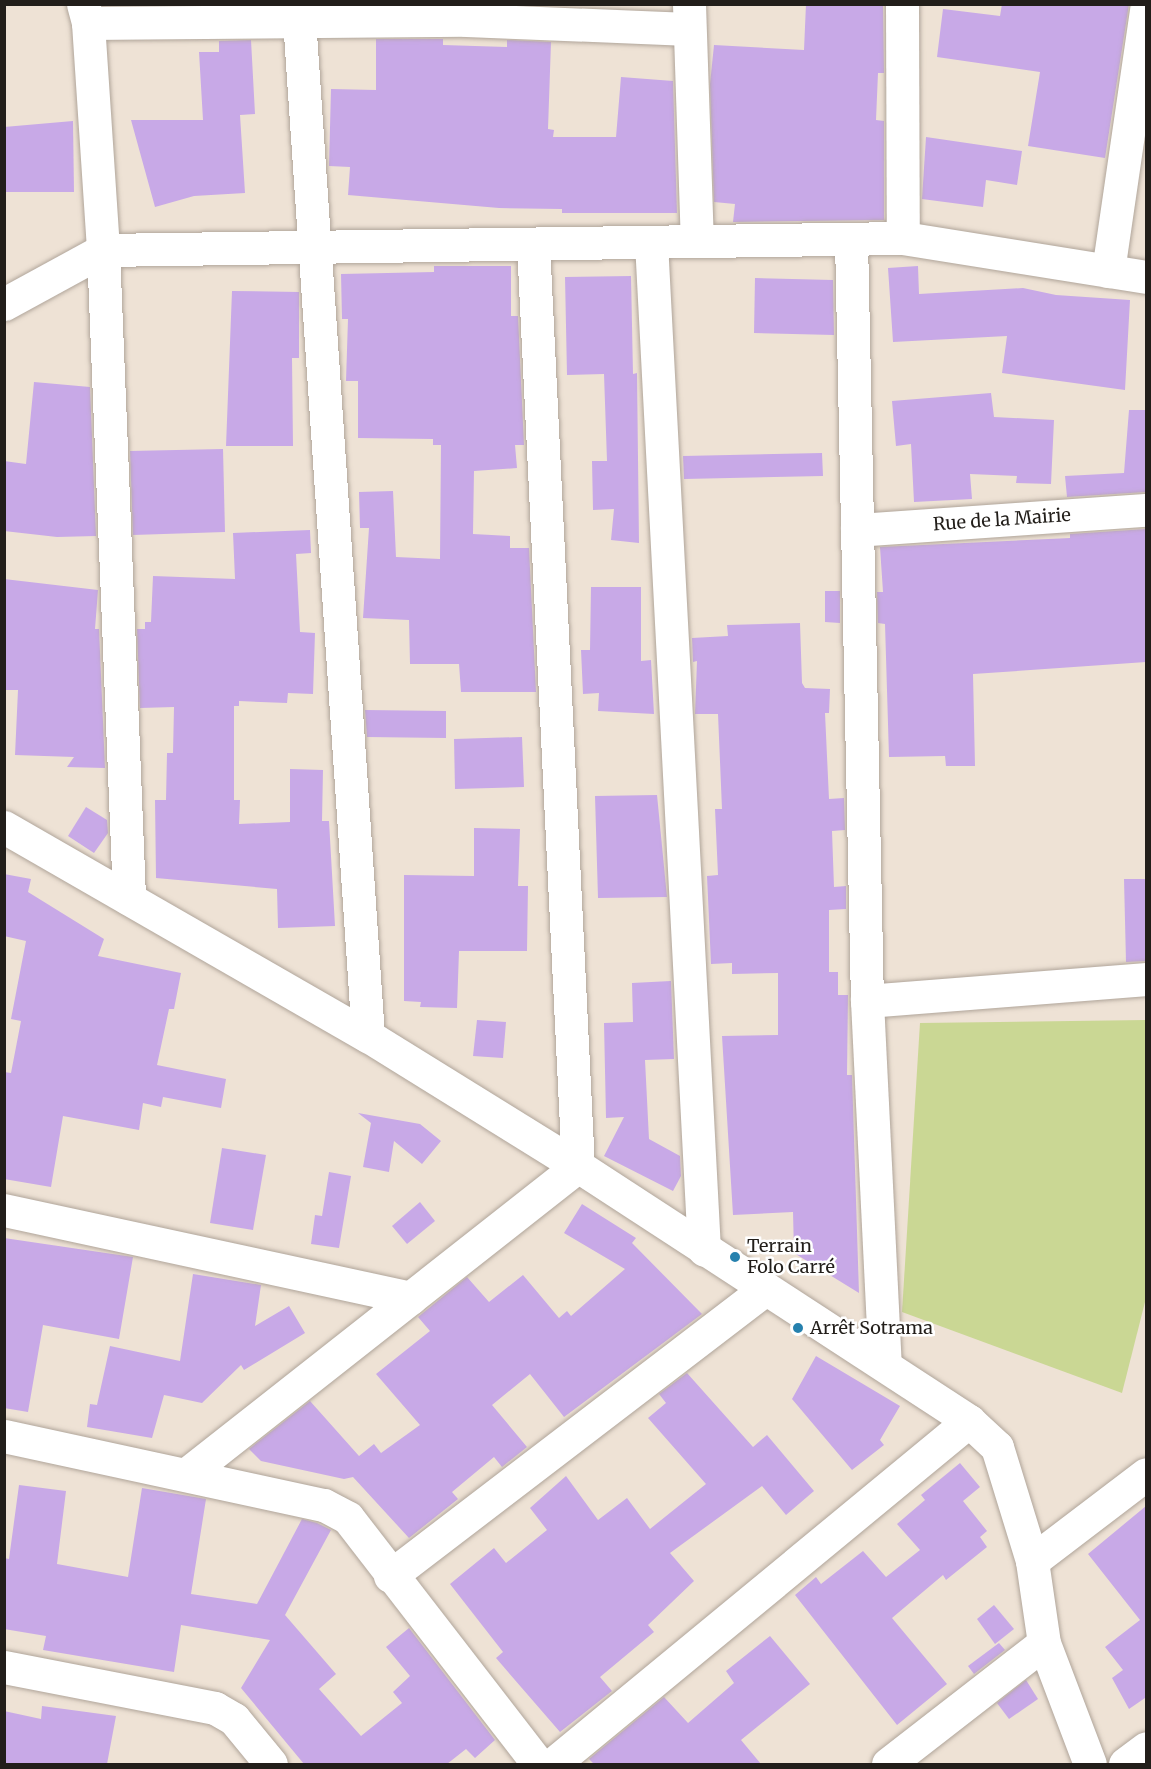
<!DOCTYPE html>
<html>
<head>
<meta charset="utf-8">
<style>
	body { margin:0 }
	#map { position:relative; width:1151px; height:1769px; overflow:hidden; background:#eee2d5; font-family:Merriweather,serif }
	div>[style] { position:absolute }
	.green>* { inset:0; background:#cad794 }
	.building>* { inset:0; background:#c8a9e7 }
	.roads { filter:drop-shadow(0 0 2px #b0a59a) drop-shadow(0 0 2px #b0a59a) }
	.minor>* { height:33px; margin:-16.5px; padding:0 16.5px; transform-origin:16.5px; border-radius:16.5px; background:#fff }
	.dots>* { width:16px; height:16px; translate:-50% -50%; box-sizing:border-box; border:3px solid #fff; border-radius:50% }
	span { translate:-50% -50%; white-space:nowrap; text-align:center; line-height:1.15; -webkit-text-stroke:5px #fff; paint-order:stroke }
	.street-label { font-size:18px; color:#221e1a }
	.poi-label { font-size:18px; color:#221e1a }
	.left { translate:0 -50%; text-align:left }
	.frame { position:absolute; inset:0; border:6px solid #221e1a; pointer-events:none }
</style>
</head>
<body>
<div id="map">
	<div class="green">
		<i style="clip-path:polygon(1146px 1020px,1146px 1298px,1122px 1393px,902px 1312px,920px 1023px)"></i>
	</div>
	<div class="building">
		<i style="clip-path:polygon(806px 4px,883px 4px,884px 73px,878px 73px,876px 120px,884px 121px,884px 220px,733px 222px,735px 204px,714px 202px,710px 84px,714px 45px,804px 50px)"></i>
		<i style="clip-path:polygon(1002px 4px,1129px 4px,1105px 158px,1028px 146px,1040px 72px,937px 57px,943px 9px,1000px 16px)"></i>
		<i style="clip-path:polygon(376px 39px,443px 39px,443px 45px,507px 47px,507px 40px,551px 42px,548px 129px,554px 130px,553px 137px,616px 137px,621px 77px,673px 81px,677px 213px,562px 213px,562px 209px,499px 208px,348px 195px,350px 167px,329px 166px,331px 89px,376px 90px)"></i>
		<i style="clip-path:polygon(251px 40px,255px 114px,240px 115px,245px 193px,194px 196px,155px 207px,131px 120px,203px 120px,199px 52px,219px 52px,219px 41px)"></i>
		<i style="clip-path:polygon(73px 121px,74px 192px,4px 192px,4px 127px)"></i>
		<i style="clip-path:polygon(926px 137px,1022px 151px,1017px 185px,986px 180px,983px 207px,922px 199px)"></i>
		<i style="clip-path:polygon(434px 266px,511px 266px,511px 316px,518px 316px,524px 445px,515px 445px,517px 468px,474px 471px,473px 534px,510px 536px,510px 548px,529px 548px,536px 692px,461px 692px,459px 664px,410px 664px,409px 620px,363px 618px,369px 528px,360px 528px,359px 492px,393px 491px,396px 557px,440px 559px,441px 445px,433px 445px,433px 439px,358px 438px,358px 381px,346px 381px,348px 319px,342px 319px,341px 274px,434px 272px)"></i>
		<i style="clip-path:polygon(918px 266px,919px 294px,1023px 288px,1056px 295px,1130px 300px,1125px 390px,1002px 373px,1007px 336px,893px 342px,888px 268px)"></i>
		<i style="clip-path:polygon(631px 276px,633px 374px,637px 373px,639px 543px,611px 540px,614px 509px,593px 510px,592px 461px,607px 461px,604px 374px,567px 375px,565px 277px)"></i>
		<i style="clip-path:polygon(755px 278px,833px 280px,834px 335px,754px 333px)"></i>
		<i style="clip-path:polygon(232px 291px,299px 292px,299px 358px,292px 358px,293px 446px,226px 446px)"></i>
		<i style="clip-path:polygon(34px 382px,90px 387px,96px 536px,57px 537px,4px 531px,4px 461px,26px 464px)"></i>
		<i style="clip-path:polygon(991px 393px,994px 417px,1054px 420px,1051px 484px,1016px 483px,1017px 476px,970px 474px,972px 499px,914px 502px,911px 444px,896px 446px,892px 401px)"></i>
		<i style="clip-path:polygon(1129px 410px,1146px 410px,1146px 492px,1067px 497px,1065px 476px,1124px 473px)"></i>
		<i style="clip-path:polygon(223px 449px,225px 532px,133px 535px,130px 451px)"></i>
		<i style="clip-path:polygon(822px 453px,823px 476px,684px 479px,683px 456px)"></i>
		<i style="clip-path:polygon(1146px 529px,1146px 662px,973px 674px,975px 766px,946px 766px,945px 756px,889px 757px,885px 624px,878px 623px,877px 592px,883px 592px,880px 547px,1070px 538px,1070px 534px)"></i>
		<i style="clip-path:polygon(310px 530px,311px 553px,296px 554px,300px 632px,315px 633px,313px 694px,288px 693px,287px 703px,239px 701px,239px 706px,234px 706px,234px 800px,240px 800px,239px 824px,290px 822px,290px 769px,323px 770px,322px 821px,329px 821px,335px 926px,278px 928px,277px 889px,156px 878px,155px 800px,166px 800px,167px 753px,173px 753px,174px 707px,140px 708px,137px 629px,145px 629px,145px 622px,151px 622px,153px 576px,235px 579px,233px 533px)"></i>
		<i style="clip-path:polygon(4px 579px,98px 590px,95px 629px,99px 629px,105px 768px,67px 767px,74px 757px,15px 755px,18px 690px,4px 690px)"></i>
		<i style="clip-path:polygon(591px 587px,641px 587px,641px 661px,651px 660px,654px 714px,598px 711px,599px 693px,583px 694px,581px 650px,590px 650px)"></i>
		<i style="clip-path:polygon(825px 591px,840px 591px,840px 623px,825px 622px)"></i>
		<i style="clip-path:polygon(800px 623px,802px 683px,805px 688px,830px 689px,829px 713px,825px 713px,829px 799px,844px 798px,845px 830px,832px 831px,834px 887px,846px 886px,846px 909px,829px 910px,829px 972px,838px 972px,838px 995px,848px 995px,847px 1075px,852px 1075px,859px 1293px,794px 1253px,793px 1212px,733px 1215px,722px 1036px,778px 1035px,778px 973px,732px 974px,732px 963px,711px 964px,707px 876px,718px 875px,715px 809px,722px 809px,718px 714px,695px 714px,697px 661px,693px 662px,692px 638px,728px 636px,727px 625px)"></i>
		<i style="clip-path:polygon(365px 710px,446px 711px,446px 738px,367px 737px)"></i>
		<i style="clip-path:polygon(522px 737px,524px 787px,455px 789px,454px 739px)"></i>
		<i style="clip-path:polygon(657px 795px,667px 897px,598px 898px,595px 796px)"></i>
		<i style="clip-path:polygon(86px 807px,107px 820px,108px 833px,94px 853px,68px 836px)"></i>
		<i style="clip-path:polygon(474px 828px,520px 829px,518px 886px,528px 886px,527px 951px,459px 951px,457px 1008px,420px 1007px,421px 1002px,404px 1001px,404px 875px,474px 876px)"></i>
		<i style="clip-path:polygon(4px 874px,31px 879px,28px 892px,104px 939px,98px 956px,181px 973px,174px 1009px,169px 1009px,157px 1065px,226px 1079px,221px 1108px,163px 1097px,161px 1107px,143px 1103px,139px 1130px,63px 1116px,51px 1187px,4px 1179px,4px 1072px,11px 1073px,21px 1021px,11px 1019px,26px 941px,4px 936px)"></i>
		<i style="clip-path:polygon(1124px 879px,1146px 879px,1146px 961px,1126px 962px)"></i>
		<i style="clip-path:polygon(671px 981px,674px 1059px,645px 1060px,649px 1139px,680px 1156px,681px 1176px,673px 1191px,604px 1156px,624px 1117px,606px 1118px,604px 1023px,633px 1022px,632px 983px)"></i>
		<i style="clip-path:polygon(477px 1020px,506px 1022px,503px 1058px,473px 1056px)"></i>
		<i style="clip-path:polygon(358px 1113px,420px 1124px,441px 1141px,422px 1164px,394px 1141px,389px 1172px,363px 1167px,371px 1123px)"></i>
		<i style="clip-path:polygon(222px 1148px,266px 1155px,253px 1230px,210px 1223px)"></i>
		<i style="clip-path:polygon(329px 1172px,351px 1176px,339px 1248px,311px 1244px,315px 1215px,322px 1216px)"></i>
		<i style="clip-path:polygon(420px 1202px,435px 1221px,407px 1244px,392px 1226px)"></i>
		<i style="clip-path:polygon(582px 1204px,636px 1238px,632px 1243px,702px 1314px,564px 1417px,530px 1374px,492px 1405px,527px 1447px,502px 1467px,494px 1457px,452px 1492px,458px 1499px,409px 1538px,353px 1477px,344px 1479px,261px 1461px,249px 1449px,310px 1401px,359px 1456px,374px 1444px,381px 1453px,420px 1425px,376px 1374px,430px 1331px,418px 1317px,467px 1277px,489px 1302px,523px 1275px,559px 1318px,567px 1311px,571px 1316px,625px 1269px,564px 1233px)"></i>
		<i style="clip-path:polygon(4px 1238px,133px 1257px,119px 1339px,43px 1325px,28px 1412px,4px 1408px)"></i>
		<i style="clip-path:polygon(193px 1274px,261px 1285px,255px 1326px,289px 1306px,305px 1333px,244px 1370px,241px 1365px,202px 1403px,164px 1395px,152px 1438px,87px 1427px,90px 1404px,97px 1405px,110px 1346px,180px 1361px)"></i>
		<i style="clip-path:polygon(816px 1356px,900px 1406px,880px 1440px,884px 1445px,852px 1470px,792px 1399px)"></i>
		<i style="clip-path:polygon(687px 1373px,753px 1447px,767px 1435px,814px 1491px,786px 1515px,762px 1486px,670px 1553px,694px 1581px,648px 1625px,654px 1632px,600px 1677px,612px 1691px,560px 1732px,496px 1658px,503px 1652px,450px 1584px,494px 1548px,506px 1563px,547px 1530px,530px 1508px,566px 1476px,598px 1520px,627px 1498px,650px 1529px,706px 1484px,648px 1418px,666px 1403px,659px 1394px)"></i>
		<i style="clip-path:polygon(960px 1463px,980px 1487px,963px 1501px,987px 1531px,980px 1537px,987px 1547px,946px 1580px,943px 1575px,892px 1618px,947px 1684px,897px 1725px,795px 1595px,816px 1577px,821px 1584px,863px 1551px,886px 1577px,920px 1550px,897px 1524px,925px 1500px,921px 1495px)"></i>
		<i style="clip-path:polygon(19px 1485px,66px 1491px,57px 1564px,128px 1577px,142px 1488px,206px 1499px,191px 1594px,257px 1604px,302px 1519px,317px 1523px,331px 1530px,285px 1615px,336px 1674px,319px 1689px,361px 1736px,402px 1703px,393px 1692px,410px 1676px,386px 1647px,409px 1628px,495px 1740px,475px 1758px,466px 1749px,447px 1764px,304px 1764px,241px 1688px,270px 1640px,181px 1625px,174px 1672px,43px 1650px,46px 1636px,4px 1629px,4px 1558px,9px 1559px)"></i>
		<i style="clip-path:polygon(1146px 1506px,1146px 1701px,1145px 1698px,1129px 1709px,1112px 1678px,1123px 1670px,1105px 1647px,1140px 1620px,1088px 1554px)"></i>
		<i style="clip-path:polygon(994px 1605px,1014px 1629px,995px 1644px,977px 1619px)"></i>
		<i style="clip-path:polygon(770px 1636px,810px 1684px,741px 1740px,761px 1764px,594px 1764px,589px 1759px,664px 1697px,688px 1723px,734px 1683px,726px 1671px)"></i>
		<i style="clip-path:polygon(999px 1643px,1005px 1650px,974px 1674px,968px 1666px)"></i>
		<i style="clip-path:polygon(1026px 1680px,1038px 1699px,1009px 1719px,997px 1703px)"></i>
		<i style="clip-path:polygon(42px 1706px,116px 1716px,107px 1764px,4px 1764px,4px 1711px,41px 1719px)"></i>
	</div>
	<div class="roads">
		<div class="minor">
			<i style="left:83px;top:4px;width:20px;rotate:75deg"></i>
			<i style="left:88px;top:23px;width:227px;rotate:86.2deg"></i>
			<i style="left:103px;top:250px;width:649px;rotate:87.7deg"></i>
			<i style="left:298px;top:4px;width:1034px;rotate:86.12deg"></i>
			<i style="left:689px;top:4px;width:237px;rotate:88.1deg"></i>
			<i style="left:902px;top:4px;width:234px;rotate:89.8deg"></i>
			<i style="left:88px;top:23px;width:378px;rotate:-0.5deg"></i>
			<i style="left:466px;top:20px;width:223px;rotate:2.3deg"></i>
			<i style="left:851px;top:239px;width:762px;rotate:88.8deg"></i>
			<i style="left:867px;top:1001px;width:364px;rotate:87.2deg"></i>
			<i style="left:651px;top:242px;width:1009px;rotate:86.99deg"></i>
			<i style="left:533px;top:244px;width:923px;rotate:87.21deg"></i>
			<i style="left:1108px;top:271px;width:264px;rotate:-81.7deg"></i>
			<i style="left:4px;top:304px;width:113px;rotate:-28.6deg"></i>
			<i style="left:103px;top:250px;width:800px;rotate:-0.86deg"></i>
			<i style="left:903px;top:238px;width:246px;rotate:9.1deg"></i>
			<i style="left:857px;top:530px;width:290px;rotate:-4deg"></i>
			<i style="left:4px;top:827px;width:420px;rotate:29.9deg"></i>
			<i style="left:368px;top:1036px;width:247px;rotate:31.8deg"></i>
			<i style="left:578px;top:1166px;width:467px;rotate:33.1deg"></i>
			<i style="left:969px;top:1421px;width:38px;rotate:43deg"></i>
			<i style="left:997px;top:1447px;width:119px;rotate:72.9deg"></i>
			<i style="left:1032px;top:1561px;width:83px;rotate:81.7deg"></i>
			<i style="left:1044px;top:1643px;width:129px;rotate:69.2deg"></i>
			<i style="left:867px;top:1001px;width:280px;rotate:-4.5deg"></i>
			<i style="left:4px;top:1210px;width:416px;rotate:12.2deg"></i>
			<i style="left:4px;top:1436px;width:327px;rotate:12.2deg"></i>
			<i style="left:324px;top:1505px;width:27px;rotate:28deg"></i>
			<i style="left:348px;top:1518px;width:311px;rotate:52.3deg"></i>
			<i style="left:188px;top:1473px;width:496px;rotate:-38.2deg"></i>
			<i style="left:1032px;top:1561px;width:143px;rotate:-37.3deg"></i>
			<i style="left:390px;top:1576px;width:473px;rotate:-37.4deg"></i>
			<i style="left:4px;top:1667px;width:215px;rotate:11deg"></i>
			<i style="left:215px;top:1708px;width:22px;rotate:30deg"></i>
			<i style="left:234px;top:1719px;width:58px;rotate:50.6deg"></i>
			<i style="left:553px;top:1764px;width:539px;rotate:-39.51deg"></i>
			<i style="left:888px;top:1764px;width:197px;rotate:-37.8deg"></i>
			<i style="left:1125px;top:1764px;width:26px;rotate:-37deg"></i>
		</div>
	</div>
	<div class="dots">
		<i style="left:735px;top:1257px;background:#2681ae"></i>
		<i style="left:798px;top:1328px;background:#2681ae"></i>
	</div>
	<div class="street-label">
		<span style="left:1002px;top:520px;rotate:-4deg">Rue de la Mairie</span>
	</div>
	<div class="poi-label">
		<span class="left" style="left:747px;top:1257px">Terrain<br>Folo Carré</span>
		<span class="left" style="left:810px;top:1328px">Arrêt Sotrama</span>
	</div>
	<div class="frame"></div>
</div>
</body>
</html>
